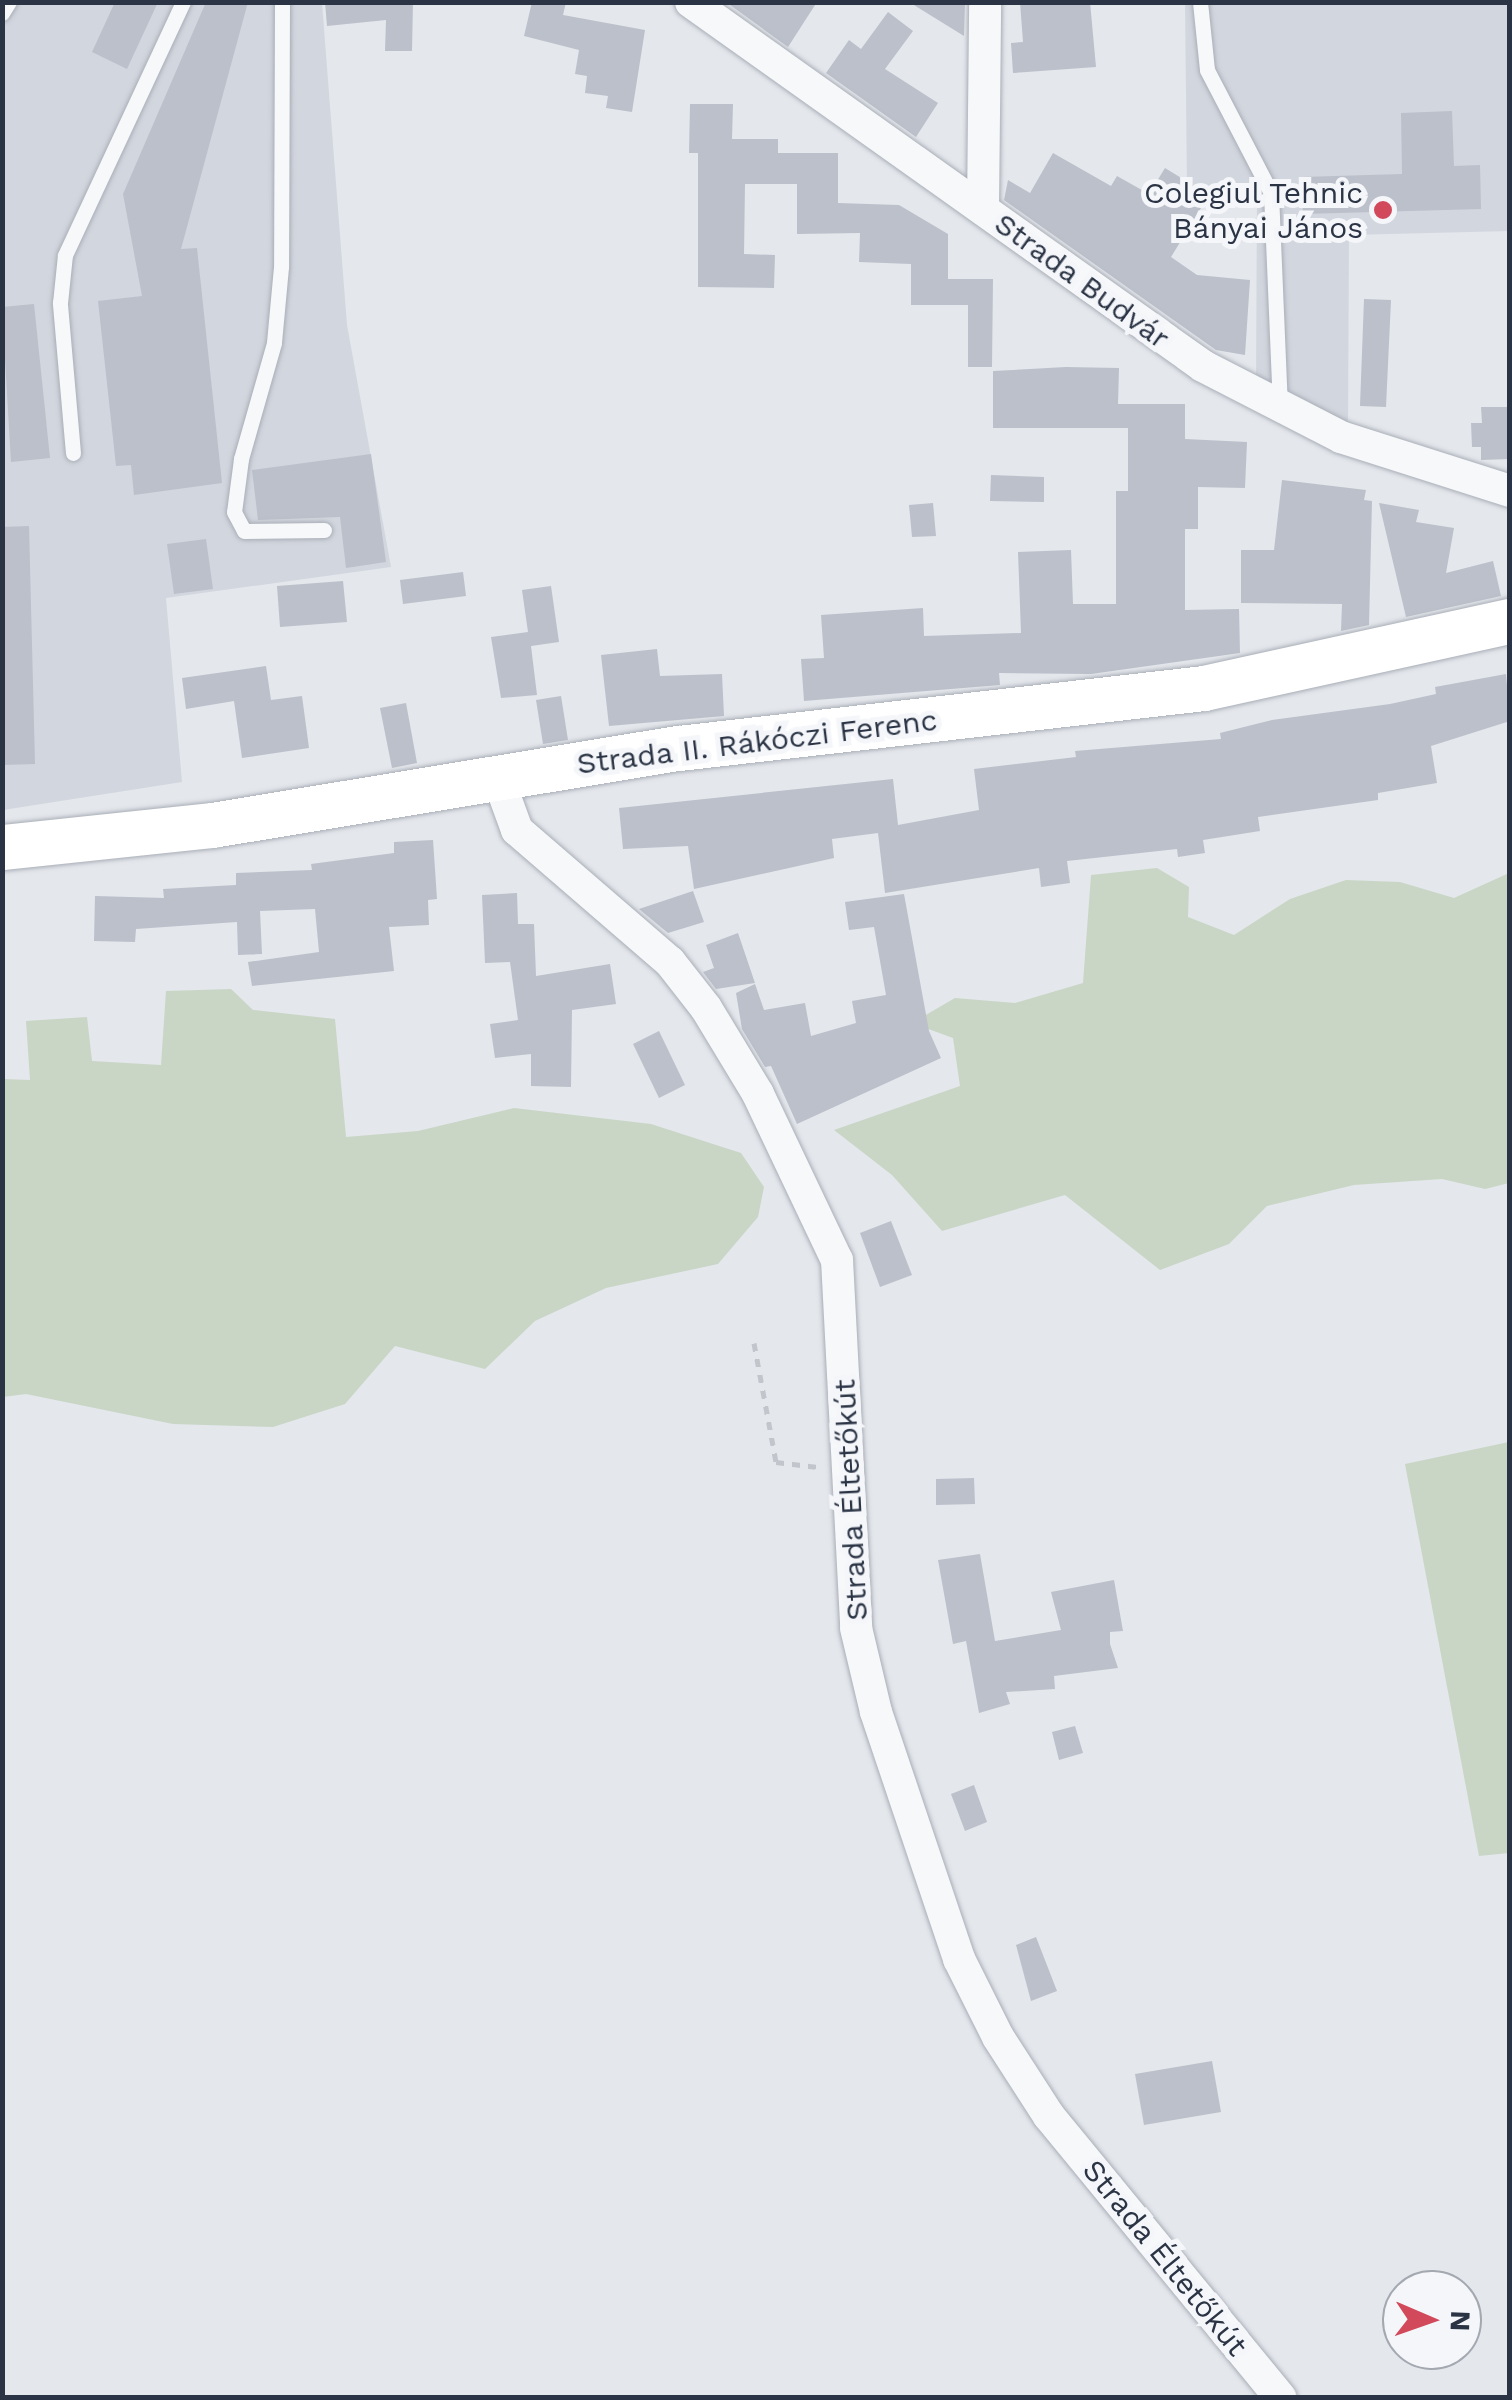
<!DOCTYPE html>
<html>
<head>
<meta charset="utf-8">
<style>
	body { margin:0 }
	#map { position:relative; width:1512px; height:2400px; overflow:hidden; background:#e4e7ec; font-family:"Work Sans",sans-serif }
	div>[style] { position:absolute }
	.built>* { inset:0; background:#d2d6de }
	.green>* { inset:0; background:#c9d6c5 }
	.building>* { inset:0; background:#bbc0ca }
	.path>* { height:5px; margin-top:-2.5px; transform-origin:0; background:repeating-linear-gradient(90deg,#c2c5cb 0 8px,transparent 0 16px) }
	.roads { filter:drop-shadow(0 0 2px #a9aeb7) drop-shadow(0 0 2px #a9aeb7) }
	.lane>* { height:15px; margin:-7.5px; padding:0 7.5px; transform-origin:7.5px; border-radius:7.5px; background:#f7f8fa }
	.street>* { height:32px; margin:-16px; padding:0 16px; transform-origin:16px; border-radius:16px; background:#f7f8fa }
	.secondary>* { height:45px; margin:-22.5px; padding:0 22.5px; transform-origin:22.5px; border-radius:22.5px; background:#fff }
	.dots>* { width:28px; height:28px; translate:-50% -50%; box-sizing:border-box; border:5px solid #f4f6f9; border-radius:50% }
	span { translate:-50% -50%; white-space:nowrap; text-align:center; line-height:1.15; -webkit-text-stroke:10px #f4f6f9; paint-order:stroke }
	.poi-label { font-size:30px; color:#2b3445 }
	.right { translate:-100% -50%; text-align:right }
	.street-label { font-size:30px; color:#2b3445 }
	.frame { position:absolute; inset:0; border:5px solid #2b3445; pointer-events:none }
	.north { position:absolute; left:1382px; top:2270px; width:100px; height:100px; box-sizing:border-box; background:#f4f6f9; border:2px solid #a4a8b1; border-radius:50%; rotate:92deg; font-size:28px; font-weight:700; line-height:40px; text-align:center; color:#2b3445 }
	.north::after { content:''; display:block; margin:auto; width:35px; height:45px; background:#d1495b; clip-path:polygon(50% 0,100% 100%,50% 72%,0 100%) }
</style>
</head>
<body>
<div id="map">
	<div class="built">
		<i style="clip-path:polygon(3px 3px,322px 3px,347px 325px,391px 567px,166px 598px,182px 782px,3px 810px)"></i>
		<i style="clip-path:polygon(1185px 3px,1509px 3px,1509px 231px,1349px 235px,1348px 426px,1256px 386px,1257px 190px,1187px 189px)"></i>
	</div>
	<div class="green">
		<i style="clip-path:polygon(1157px 868px,1189px 887px,1188px 917px,1234px 935px,1290px 899px,1346px 880px,1400px 882px,1454px 898px,1509px 873px,1509px 1183px,1485px 1189px,1442px 1179px,1354px 1185px,1267px 1206px,1229px 1244px,1160px 1270px,1065px 1195px,942px 1231px,892px 1175px,834px 1130px,960px 1086px,953px 1038px,912px 1023px,955px 998px,1015px 1003px,1083px 983px,1091px 875px)"></i>
		<i style="clip-path:polygon(231px 989px,253px 1010px,335px 1019px,346px 1137px,418px 1131px,514px 1108px,651px 1124px,741px 1153px,764px 1187px,758px 1217px,718px 1264px,606px 1288px,535px 1321px,485px 1369px,395px 1346px,345px 1404px,273px 1427px,173px 1424px,26px 1394px,3px 1397px,3px 1079px,30px 1080px,26px 1021px,87px 1017px,92px 1061px,161px 1065px,166px 991px)"></i>
		<i style="clip-path:polygon(1509px 1442px,1509px 1853px,1479px 1856px,1405px 1464px)"></i>
	</div>
	<div class="building">
		<i style="clip-path:polygon(115px 2px,158px 2px,127px 69px,92px 52px)"></i>
		<i style="clip-path:polygon(206px 2px,248px 2px,181px 249px,197px 248px,222px 483px,134px 495px,131px 465px,116px 466px,98px 301px,142px 296px,123px 194px)"></i>
		<i style="clip-path:polygon(325px 2px,413px 2px,412px 51px,385px 51px,386px 20px,327px 26px)"></i>
		<i style="clip-path:polygon(532px 2px,566px 2px,563px 15px,645px 30px,632px 112px,606px 108px,608px 96px,585px 93px,587px 76px,575px 74px,579px 50px,524px 36px)"></i>
		<i style="clip-path:polygon(726px 2px,817px 2px,788px 47px)"></i>
		<i style="clip-path:polygon(909px 2px,965px 2px,964px 36px)"></i>
		<i style="clip-path:polygon(1020px 2px,1090px 2px,1096px 67px,1013px 73px,1011px 43px,1023px 42px)"></i>
		<i style="clip-path:polygon(888px 12px,913px 31px,885px 69px,938px 103px,916px 137px,826px 73px,849px 40px,861px 49px)"></i>
		<i style="clip-path:polygon(690px 104px,733px 104px,732px 139px,778px 139px,778px 153px,838px 153px,838px 203px,899px 205px,948px 234px,948px 279px,993px 279px,992px 367px,968px 367px,968px 305px,911px 305px,911px 264px,859px 262px,860px 233px,797px 234px,797px 184px,745px 184px,744px 254px,775px 255px,774px 288px,698px 287px,698px 153px,689px 153px)"></i>
		<i style="clip-path:polygon(1452px 111px,1454px 166px,1480px 165px,1481px 209px,1303px 214px,1302px 177px,1402px 174px,1401px 113px)"></i>
		<i style="clip-path:polygon(1053px 153px,1111px 186px,1117px 176px,1149px 194px,1165px 168px,1209px 195px,1171px 257px,1197px 275px,1250px 280px,1245px 355px,1216px 350px,1004px 200px,1008px 180px,1030px 193px)"></i>
		<i style="clip-path:polygon(1364px 299px,1391px 300px,1386px 407px,1360px 406px)"></i>
		<i style="clip-path:polygon(34px 304px,50px 458px,11px 462px,2px 307px)"></i>
		<i style="clip-path:polygon(1066px 367px,1119px 368px,1118px 404px,1185px 404px,1185px 439px,1247px 442px,1245px 488px,1198px 487px,1198px 529px,1185px 529px,1185px 610px,1239px 609px,1240px 653px,1091px 674px,999px 673px,1000px 685px,804px 701px,801px 659px,824px 658px,821px 615px,923px 608px,924px 636px,1021px 633px,1018px 552px,1071px 550px,1073px 604px,1116px 604px,1116px 491px,1128px 491px,1128px 428px,993px 428px,993px 371px)"></i>
		<i style="clip-path:polygon(1481px 407px,1510px 407px,1510px 459px,1481px 460px,1481px 447px,1472px 447px,1471px 423px,1482px 423px)"></i>
		<i style="clip-path:polygon(371px 454px,386px 562px,346px 568px,340px 517px,258px 520px,252px 470px)"></i>
		<i style="clip-path:polygon(991px 475px,1044px 477px,1044px 502px,990px 501px)"></i>
		<i style="clip-path:polygon(1282px 480px,1366px 490px,1364px 500px,1372px 501px,1369px 625px,1341px 631px,1342px 604px,1241px 603px,1241px 550px,1274px 550px)"></i>
		<i style="clip-path:polygon(933px 503px,936px 536px,912px 537px,909px 505px)"></i>
		<i style="clip-path:polygon(1379px 503px,1419px 510px,1416px 522px,1454px 528px,1446px 573px,1493px 561px,1501px 596px,1406px 617px)"></i>
		<i style="clip-path:polygon(29px 526px,35px 764px,2px 765px,2px 527px)"></i>
		<i style="clip-path:polygon(206px 539px,213px 589px,174px 594px,167px 544px)"></i>
		<i style="clip-path:polygon(463px 572px,466px 596px,403px 604px,400px 580px)"></i>
		<i style="clip-path:polygon(343px 581px,347px 622px,280px 627px,277px 586px)"></i>
		<i style="clip-path:polygon(551px 586px,559px 642px,531px 646px,537px 695px,501px 698px,491px 637px,528px 632px,522px 590px)"></i>
		<i style="clip-path:polygon(657px 649px,660px 676px,722px 674px,724px 716px,609px 726px,601px 655px)"></i>
		<i style="clip-path:polygon(266px 666px,271px 700px,302px 696px,309px 748px,242px 758px,234px 701px,186px 709px,182px 678px)"></i>
		<i style="clip-path:polygon(1506px 674px,1510px 721px,1431px 746px,1437px 783px,1378px 793px,1378px 800px,1258px 817px,1260px 831px,1203px 840px,1205px 853px,1178px 857px,1177px 849px,1067px 861px,1070px 883px,1041px 887px,1039px 868px,885px 893px,878px 833px,832px 839px,834px 858px,694px 889px,688px 846px,623px 849px,619px 808px,893px 779px,898px 825px,979px 810px,974px 769px,1076px 757px,1075px 751px,1221px 739px,1220px 733px,1272px 720px,1390px 704px,1436px 694px,1435px 687px)"></i>
		<i style="clip-path:polygon(561px 696px,568px 740px,543px 744px,536px 700px)"></i>
		<i style="clip-path:polygon(406px 703px,417px 763px,392px 768px,380px 708px)"></i>
		<i style="clip-path:polygon(433px 840px,437px 899px,428px 900px,429px 925px,389px 927px,394px 971px,252px 986px,248px 962px,319px 952px,315px 909px,260px 911px,262px 954px,238px 955px,237px 922px,136px 929px,135px 942px,94px 941px,95px 896px,164px 898px,163px 889px,236px 885px,236px 873px,312px 870px,311px 864px,394px 853px,394px 842px)"></i>
		<i style="clip-path:polygon(693px 891px,704px 922px,668px 933px,639px 909px)"></i>
		<i style="clip-path:polygon(517px 893px,518px 924px,534px 924px,536px 976px,610px 964px,616px 1004px,572px 1010px,571px 1087px,531px 1086px,531px 1054px,495px 1058px,490px 1024px,518px 1020px,510px 962px,485px 963px,482px 895px)"></i>
		<i style="clip-path:polygon(904px 894px,929px 1031px,941px 1058px,797px 1124px,771px 1066px,765px 1067px,742px 1029px,736px 993px,755px 984px,764px 1010px,805px 1003px,811px 1036px,856px 1023px,852px 1001px,886px 995px,874px 927px,849px 930px,845px 902px)"></i>
		<i style="clip-path:polygon(738px 933px,755px 983px,716px 989px,703px 972px,714px 968px,706px 945px)"></i>
		<i style="clip-path:polygon(659px 1031px,685px 1085px,659px 1098px,633px 1044px)"></i>
		<i style="clip-path:polygon(891px 1221px,912px 1275px,880px 1287px,860px 1233px)"></i>
		<i style="clip-path:polygon(974px 1478px,975px 1504px,936px 1505px,936px 1479px)"></i>
		<i style="clip-path:polygon(980px 1554px,995px 1641px,1061px 1630px,1051px 1592px,1114px 1580px,1123px 1631px,1110px 1632px,1110px 1644px,1118px 1668px,1054px 1676px,1055px 1689px,1006px 1692px,1010px 1704px,979px 1713px,966px 1641px,953px 1644px,938px 1560px)"></i>
		<i style="clip-path:polygon(1075px 1726px,1083px 1753px,1059px 1760px,1052px 1732px)"></i>
		<i style="clip-path:polygon(974px 1785px,987px 1822px,965px 1831px,951px 1794px)"></i>
		<i style="clip-path:polygon(1036px 1937px,1057px 1991px,1031px 2001px,1016px 1945px)"></i>
		<i style="clip-path:polygon(1212px 2061px,1221px 2112px,1144px 2125px,1135px 2074px)"></i>
	</div>
	<div class="path">
		<i style="left:754px;top:1343px;width:121px;rotate:79.5deg"></i>
		<i style="left:776px;top:1462px;width:42px;rotate:6.8deg"></i>
	</div>
	<div class="roads">
		<div class="lane">
			<i style="left:282px;top:2px;width:265px;rotate:90.2deg"></i>
			<i style="left:281px;top:267px;width:76px;rotate:95.3deg"></i>
			<i style="left:274px;top:343px;width:121px;rotate:105.9deg"></i>
			<i style="left:241px;top:459px;width:53px;rotate:97.5deg"></i>
			<i style="left:234px;top:512px;width:21px;rotate:62deg"></i>
			<i style="left:244px;top:531px;width:80px;rotate:-0.7deg"></i>
			<i style="left:1200px;top:2px;width:68px;rotate:84.1deg"></i>
			<i style="left:1207px;top:70px;width:139px;rotate:62.5deg"></i>
			<i style="left:1271px;top:193px;width:213px;rotate:87.6deg"></i>
			<i style="left:2px;top:13px;width:13px;rotate:-58deg"></i>
			<i style="left:73px;top:453px;width:151px;rotate:-95deg"></i>
			<i style="left:60px;top:303px;width:48px;rotate:-84.1deg"></i>
			<i style="left:65px;top:255px;width:279px;rotate:-65deg"></i>
		</div>
		<div class="street">
			<i style="left:691px;top:2px;width:628px;rotate:35.41deg"></i>
			<i style="left:1203px;top:366px;width:155px;rotate:27.2deg"></i>
			<i style="left:1341px;top:437px;width:177px;rotate:17.7deg"></i>
			<i style="left:983px;top:209px;width:207px;rotate:-89.4deg"></i>
			<i style="left:498px;top:778px;width:55px;rotate:69.9deg"></i>
			<i style="left:517px;top:830px;width:202px;rotate:40.8deg"></i>
			<i style="left:670px;top:962px;width:58px;rotate:52deg"></i>
			<i style="left:706px;top:1008px;width:100px;rotate:58.8deg"></i>
			<i style="left:758px;top:1094px;width:184px;rotate:64.6deg"></i>
			<i style="left:837px;top:1260px;width:368px;rotate:87deg"></i>
			<i style="left:856px;top:1628px;width:86px;rotate:76.6deg"></i>
			<i style="left:876px;top:1712px;width:261px;rotate:71.4deg"></i>
			<i style="left:959px;top:1959px;width:87px;rotate:63.4deg"></i>
			<i style="left:998px;top:2037px;width:94px;rotate:57.2deg"></i>
			<i style="left:1049px;top:2116px;width:365px;rotate:50.6deg"></i>
		</div>
		<div class="secondary">
			<i style="left:2px;top:847px;width:211px;rotate:-6deg"></i>
			<i style="left:212px;top:825px;width:473px;rotate:-9.4deg"></i>
			<i style="left:679px;top:748px;width:528px;rotate:-6.52deg"></i>
			<i style="left:1204px;top:688px;width:313px;rotate:-12.4deg"></i>
		</div>
	</div>
	<div class="dots">
		<i style="left:1383px;top:210px;background:#d1495b"></i>
	</div>
	<div class="poi-label">
		<span class="right" style="left:1363px;top:210px">Colegiul Tehnic<br>Bányai János</span>
	</div>
	<div class="street-label">
		<span style="left:1082px;top:281px;rotate:36deg">Strada Budvár</span>
		<span style="left:757px;top:742px;rotate:-7deg">Strada II. Rákóczi Ferenc</span>
		<span style="left:851px;top:1500px;rotate:-93deg">Strada Éltetőkút</span>
		<span style="left:1165px;top:2258px;rotate:51deg">Strada Éltetőkút</span>
	</div>
	<div class="frame"></div>
	<div class="north">N</div>
</div>
</body>
</html>
